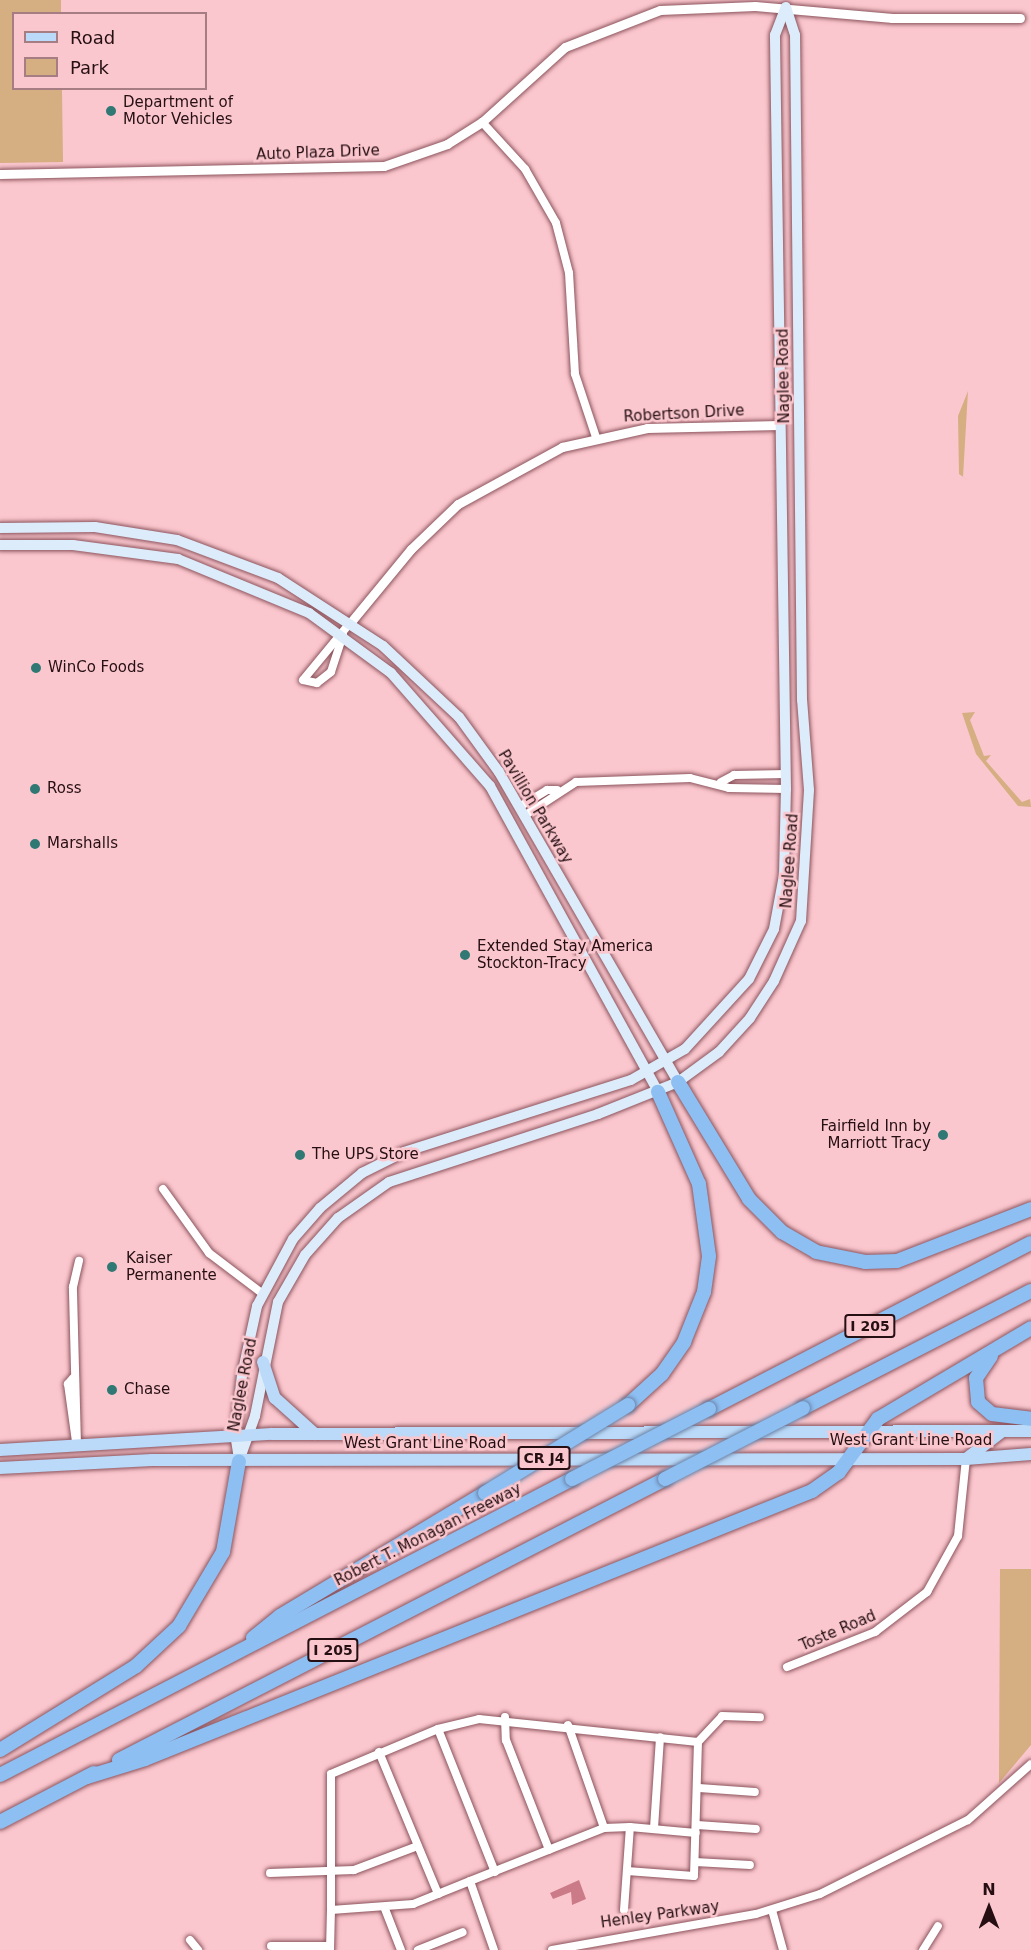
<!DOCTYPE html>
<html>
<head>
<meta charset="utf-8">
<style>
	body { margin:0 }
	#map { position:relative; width:1031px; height:1950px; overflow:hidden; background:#fbc7ce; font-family:"DejaVu Sans",sans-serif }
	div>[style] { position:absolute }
	.green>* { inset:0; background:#d5ae82 }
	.water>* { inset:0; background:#cb7b88 }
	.roads { filter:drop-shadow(0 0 2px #8c545d) drop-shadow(0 0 2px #8c545d) }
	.minor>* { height:8px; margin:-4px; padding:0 4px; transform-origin:4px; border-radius:4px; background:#fff }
	.tertiary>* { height:9px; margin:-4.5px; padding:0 4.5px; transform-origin:4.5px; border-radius:4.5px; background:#fff }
	.secondary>* { height:10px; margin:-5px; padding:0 5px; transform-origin:5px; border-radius:5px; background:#ddecfb }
	.primary>* { height:12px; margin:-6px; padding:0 6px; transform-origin:6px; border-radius:6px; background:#bbd9f8 }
	.motorway>* { height:14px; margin:-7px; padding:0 7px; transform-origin:7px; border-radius:7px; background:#8dbff3 }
	.bridges { filter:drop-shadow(0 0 2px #6981a4) drop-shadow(0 0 2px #6981a4) }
	.motorway-bridge>* { height:14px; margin:-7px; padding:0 7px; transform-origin:7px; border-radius:7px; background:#8dbff3 }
	.dots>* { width:16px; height:16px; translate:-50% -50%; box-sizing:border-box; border:3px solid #fbc7ce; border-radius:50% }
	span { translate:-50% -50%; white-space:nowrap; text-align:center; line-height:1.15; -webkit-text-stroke:5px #fbc7ce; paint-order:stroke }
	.shield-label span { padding:2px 4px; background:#fbc7ce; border:2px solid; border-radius:4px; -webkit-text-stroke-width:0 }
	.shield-label { font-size:14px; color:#250f12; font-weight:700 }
	.poi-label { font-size:15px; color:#250f12 }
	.left { translate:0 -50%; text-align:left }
	.right { translate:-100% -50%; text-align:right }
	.street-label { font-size:15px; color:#250f12 }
	.legend { position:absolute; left:12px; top:12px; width:195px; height:78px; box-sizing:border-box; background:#fbc7ce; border:2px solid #a57d83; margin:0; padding:8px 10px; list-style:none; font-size:18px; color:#250f12 }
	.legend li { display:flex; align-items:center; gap:12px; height:30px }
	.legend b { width:30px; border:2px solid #a57d83 }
	.north { position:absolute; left:959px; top:1878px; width:60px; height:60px; -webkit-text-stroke:4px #fbc7ce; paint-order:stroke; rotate:0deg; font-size:16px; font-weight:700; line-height:24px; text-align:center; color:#250f12 }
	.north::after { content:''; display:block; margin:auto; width:21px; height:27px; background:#250f12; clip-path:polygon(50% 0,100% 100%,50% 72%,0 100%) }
</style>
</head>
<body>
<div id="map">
	<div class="green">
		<i style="clip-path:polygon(0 0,61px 0,61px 13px,14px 14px,14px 88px,62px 89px,63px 162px,0 163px)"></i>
		<i style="clip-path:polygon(968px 391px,963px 477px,969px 481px,959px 474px,958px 416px)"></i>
		<i style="clip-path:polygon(975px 712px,970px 720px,984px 756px,991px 755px,986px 761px,1022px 802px,1030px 799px,1031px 807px,1018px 806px,976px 754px,962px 713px)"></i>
		<i style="clip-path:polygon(1000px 1569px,1031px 1569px,1031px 1745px,999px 1783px)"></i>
	</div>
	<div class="water">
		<i style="clip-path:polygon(579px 1880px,586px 1899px,572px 1905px,571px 1892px,553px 1899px,550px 1893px)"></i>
	</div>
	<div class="roads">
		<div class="minor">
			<i style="left:482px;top:122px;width:64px;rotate:47.5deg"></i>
			<i style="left:525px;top:169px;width:62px;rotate:60.1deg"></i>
			<i style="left:556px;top:223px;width:52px;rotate:75.4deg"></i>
			<i style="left:569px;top:273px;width:101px;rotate:86.6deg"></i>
			<i style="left:575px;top:374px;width:66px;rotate:71.6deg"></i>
			<i style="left:343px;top:635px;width:39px;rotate:108deg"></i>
			<i style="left:331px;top:672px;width:18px;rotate:142deg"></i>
			<i style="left:317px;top:683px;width:14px;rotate:-168deg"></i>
			<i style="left:303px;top:680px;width:74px;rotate:-50.5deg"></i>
			<i style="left:721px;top:782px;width:15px;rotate:-28deg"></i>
			<i style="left:734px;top:775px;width:52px;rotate:-1.1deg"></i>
			<i style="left:519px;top:807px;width:33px;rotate:-31deg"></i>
			<i style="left:547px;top:790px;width:10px"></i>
			<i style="left:524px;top:816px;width:62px;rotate:-33.2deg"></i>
			<i style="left:576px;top:782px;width:114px;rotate:-2deg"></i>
			<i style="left:690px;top:778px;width:40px;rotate:14.4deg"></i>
			<i style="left:729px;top:788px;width:57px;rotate:1deg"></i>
			<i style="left:163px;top:1189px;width:79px;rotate:54.3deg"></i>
			<i style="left:209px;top:1253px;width:68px;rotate:37.2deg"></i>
			<i style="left:73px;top:1378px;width:8px;rotate:130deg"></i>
			<i style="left:68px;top:1384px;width:59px;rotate:82.1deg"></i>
			<i style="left:77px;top:1445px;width:158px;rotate:-91.5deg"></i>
			<i style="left:73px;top:1287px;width:27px;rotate:-77deg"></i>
			<i style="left:787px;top:1667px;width:95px;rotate:-21.7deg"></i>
			<i style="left:875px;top:1632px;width:66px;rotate:-37.6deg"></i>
			<i style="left:927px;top:1592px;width:64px;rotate:-61deg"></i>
			<i style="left:958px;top:1536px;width:77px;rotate:-84.1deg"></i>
			<i style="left:505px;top:1717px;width:23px;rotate:88deg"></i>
			<i style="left:506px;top:1740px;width:118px;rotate:68.6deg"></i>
			<i style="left:568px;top:1725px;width:109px;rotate:70.7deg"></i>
			<i style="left:438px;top:1729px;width:154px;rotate:68.3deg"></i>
			<i style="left:698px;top:1742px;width:35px;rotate:-47deg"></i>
			<i style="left:722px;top:1716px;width:38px;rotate:2deg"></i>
			<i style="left:379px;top:1752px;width:154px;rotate:67.4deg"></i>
			<i style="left:699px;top:1788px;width:56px;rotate:4.1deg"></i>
			<i style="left:697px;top:1825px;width:59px;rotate:3.9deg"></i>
			<i style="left:654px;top:1828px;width:91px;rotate:-86.2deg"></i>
			<i style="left:695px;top:1862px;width:55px;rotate:3.1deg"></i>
			<i style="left:627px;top:1871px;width:67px;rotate:4.3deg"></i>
			<i style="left:694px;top:1876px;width:134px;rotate:-88.3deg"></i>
			<i style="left:270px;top:1873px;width:84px;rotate:-2deg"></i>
			<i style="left:354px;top:1870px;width:68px;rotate:-20.6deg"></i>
			<i style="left:470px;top:1881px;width:61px;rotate:158deg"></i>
			<i style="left:413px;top:1904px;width:82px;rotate:175.8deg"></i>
			<i style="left:331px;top:1910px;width:136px;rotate:-90deg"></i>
			<i style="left:331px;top:1774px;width:116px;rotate:-22.8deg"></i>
			<i style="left:438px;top:1729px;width:42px;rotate:-13.7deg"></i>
			<i style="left:479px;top:1719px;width:220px;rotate:6deg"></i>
			<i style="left:385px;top:1909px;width:44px;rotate:68.7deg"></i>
			<i style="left:624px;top:1910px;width:83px;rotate:-85.9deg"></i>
			<i style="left:630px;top:1827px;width:66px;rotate:5.2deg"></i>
			<i style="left:772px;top:1910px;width:41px;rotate:74.6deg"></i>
			<i style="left:190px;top:1940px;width:13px;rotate:51deg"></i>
			<i style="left:271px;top:1946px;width:59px"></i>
			<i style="left:330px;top:1950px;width:40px;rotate:-88.6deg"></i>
			<i style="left:418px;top:1950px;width:48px;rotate:-21.8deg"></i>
			<i style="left:494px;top:1950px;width:73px;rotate:-109.2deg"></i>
			<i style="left:470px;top:1881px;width:144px;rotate:-21.6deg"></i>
			<i style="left:604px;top:1828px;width:26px;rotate:-2deg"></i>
			<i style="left:552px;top:1950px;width:207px;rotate:-10deg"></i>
			<i style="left:756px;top:1914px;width:67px;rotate:-17.4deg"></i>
			<i style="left:820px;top:1894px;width:165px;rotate:-26.6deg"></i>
			<i style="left:968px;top:1820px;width:84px;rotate:-41.6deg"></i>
			<i style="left:923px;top:1950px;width:28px;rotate:-58deg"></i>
		</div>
		<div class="tertiary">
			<i style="left:0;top:174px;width:384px;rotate:-1.2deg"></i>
			<i style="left:384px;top:166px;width:67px;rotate:-19.2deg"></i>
			<i style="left:447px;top:144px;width:41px;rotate:-32.2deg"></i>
			<i style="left:482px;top:122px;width:112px;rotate:-42.1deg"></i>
			<i style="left:565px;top:47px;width:102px;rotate:-21.3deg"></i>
			<i style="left:660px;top:10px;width:95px;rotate:-2.4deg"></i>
			<i style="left:755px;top:6px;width:138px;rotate:5deg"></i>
			<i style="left:892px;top:18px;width:128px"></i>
			<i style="left:350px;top:623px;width:96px;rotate:-50.5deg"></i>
			<i style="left:411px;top:549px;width:65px;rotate:-43.8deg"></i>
			<i style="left:458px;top:504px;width:119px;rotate:-28.7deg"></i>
			<i style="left:562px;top:447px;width:87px;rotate:-12.6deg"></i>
			<i style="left:647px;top:428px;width:132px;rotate:-1.3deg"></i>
		</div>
		<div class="secondary">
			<i style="left:0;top:528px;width:95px;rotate:-0.6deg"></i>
			<i style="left:95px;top:527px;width:83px;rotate:9deg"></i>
			<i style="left:177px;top:540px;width:108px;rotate:20.6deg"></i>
			<i style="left:278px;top:578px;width:125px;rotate:32.9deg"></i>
			<i style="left:383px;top:646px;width:104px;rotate:43.1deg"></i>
			<i style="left:459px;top:717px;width:68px;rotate:54deg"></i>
			<i style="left:499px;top:772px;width:358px;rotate:60deg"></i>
			<i style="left:0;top:545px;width:73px"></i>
			<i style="left:73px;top:545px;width:106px;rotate:7.6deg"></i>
			<i style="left:178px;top:559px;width:142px;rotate:22.4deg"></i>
			<i style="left:309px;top:613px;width:102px;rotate:36.2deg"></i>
			<i style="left:391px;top:673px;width:150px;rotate:48.8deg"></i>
			<i style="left:490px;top:786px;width:349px;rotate:61.2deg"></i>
			<i style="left:239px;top:1459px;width:24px;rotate:-99deg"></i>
			<i style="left:235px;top:1435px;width:60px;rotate:-83.3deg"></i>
			<i style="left:242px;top:1375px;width:71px;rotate:-77.7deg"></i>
			<i style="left:257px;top:1306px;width:76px;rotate:-61.8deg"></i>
			<i style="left:293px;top:1239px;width:41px;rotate:-48.9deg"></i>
			<i style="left:320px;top:1208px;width:55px;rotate:-39.8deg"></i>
			<i style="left:362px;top:1173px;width:47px;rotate:-26.6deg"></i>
			<i style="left:404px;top:1152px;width:238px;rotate:-17.6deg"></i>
			<i style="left:631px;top:1080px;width:62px;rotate:-29.9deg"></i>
			<i style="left:685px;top:1049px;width:95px;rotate:-47.6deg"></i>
			<i style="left:749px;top:979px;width:56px;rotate:-63.4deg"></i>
			<i style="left:774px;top:929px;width:55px;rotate:-79.5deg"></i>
			<i style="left:784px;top:875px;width:86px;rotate:-88.7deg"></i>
			<i style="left:786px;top:789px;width:754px;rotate:-90.84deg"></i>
			<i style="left:775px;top:35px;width:30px;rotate:-69deg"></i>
			<i style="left:239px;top:1461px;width:48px;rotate:-70.4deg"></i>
			<i style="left:255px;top:1416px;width:116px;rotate:-78.6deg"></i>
			<i style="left:278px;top:1302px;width:54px;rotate:-60.1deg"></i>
			<i style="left:305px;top:1255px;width:50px;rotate:-48.3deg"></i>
			<i style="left:338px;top:1218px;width:62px;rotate:-35.2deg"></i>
			<i style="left:389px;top:1182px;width:220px;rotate:-18deg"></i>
			<i style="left:598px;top:1114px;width:86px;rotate:-21.8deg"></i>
			<i style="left:678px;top:1082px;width:51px;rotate:-36.2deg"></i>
			<i style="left:719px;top:1052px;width:46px;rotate:-47.6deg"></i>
			<i style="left:750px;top:1018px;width:44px;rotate:-57deg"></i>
			<i style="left:774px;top:981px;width:66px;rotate:-65.8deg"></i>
			<i style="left:801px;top:921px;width:131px;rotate:-86.5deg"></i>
			<i style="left:809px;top:790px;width:90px;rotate:-94.4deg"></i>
			<i style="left:802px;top:700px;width:665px;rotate:-90.6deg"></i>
			<i style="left:795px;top:35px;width:29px;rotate:-108deg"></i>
		</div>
		<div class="primary">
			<i style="left:263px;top:1362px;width:38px;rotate:72deg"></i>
			<i style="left:275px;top:1398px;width:54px;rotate:42deg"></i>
			<i style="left:0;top:1450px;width:272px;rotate:-3.4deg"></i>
			<i style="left:272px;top:1434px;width:759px;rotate:-0.23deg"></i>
			<i style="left:966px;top:1459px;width:44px;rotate:-37.6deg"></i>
			<i style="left:0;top:1468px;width:152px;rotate:-3deg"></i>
			<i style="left:152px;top:1460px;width:814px;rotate:-0.07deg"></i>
			<i style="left:966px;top:1459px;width:65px;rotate:-4.4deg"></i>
		</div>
		<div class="motorway">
			<i style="left:678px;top:1082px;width:137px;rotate:58.7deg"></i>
			<i style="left:749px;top:1199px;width:47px;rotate:45deg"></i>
			<i style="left:782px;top:1232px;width:39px;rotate:30deg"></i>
			<i style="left:816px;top:1252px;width:50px;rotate:11.5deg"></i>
			<i style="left:865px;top:1262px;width:32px;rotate:-2deg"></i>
			<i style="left:897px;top:1261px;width:144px;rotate:-21.2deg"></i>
			<i style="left:991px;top:1356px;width:27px;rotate:124deg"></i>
			<i style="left:976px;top:1378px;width:24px;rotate:85deg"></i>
			<i style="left:978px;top:1402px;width:18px;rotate:41deg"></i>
			<i style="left:992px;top:1414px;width:39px;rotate:7deg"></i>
			<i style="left:628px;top:1405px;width:46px;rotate:-42.4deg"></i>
			<i style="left:662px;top:1374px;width:39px;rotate:-55deg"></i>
			<i style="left:684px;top:1342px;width:54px;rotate:-68.2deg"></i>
			<i style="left:704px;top:1292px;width:36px;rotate:-82deg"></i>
			<i style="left:709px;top:1256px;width:73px;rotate:-97.9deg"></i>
			<i style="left:699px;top:1184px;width:101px;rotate:-114deg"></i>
			<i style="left:803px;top:1408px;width:256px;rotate:-27.2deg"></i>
			<i style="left:709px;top:1409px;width:362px;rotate:-27.3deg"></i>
			<i style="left:253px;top:1638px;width:35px;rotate:-39deg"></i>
			<i style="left:280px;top:1616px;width:239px;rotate:-31deg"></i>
			<i style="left:0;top:1750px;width:160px;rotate:-31.7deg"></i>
			<i style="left:136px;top:1666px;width:59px;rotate:-42.9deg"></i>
			<i style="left:179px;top:1626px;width:86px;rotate:-59.3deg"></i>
			<i style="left:223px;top:1552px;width:92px;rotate:-80deg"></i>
			<i style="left:119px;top:1760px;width:614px;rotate:-27.23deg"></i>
			<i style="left:0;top:1775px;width:644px;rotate:-27.36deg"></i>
			<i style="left:87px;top:1777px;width:61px;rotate:-17.2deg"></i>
			<i style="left:145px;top:1759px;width:719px;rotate:-21.89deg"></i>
			<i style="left:812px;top:1491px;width:33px;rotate:-35deg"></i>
			<i style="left:839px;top:1472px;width:66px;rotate:-53.7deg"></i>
			<i style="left:878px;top:1419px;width:178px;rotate:-30.7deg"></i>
			<i style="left:0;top:1822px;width:106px;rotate:-27.5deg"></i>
		</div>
	</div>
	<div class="bridges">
		<div class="motorway-bridge">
			<i style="left:572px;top:1479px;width:154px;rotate:-27.1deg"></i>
			<i style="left:665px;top:1479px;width:155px;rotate:-27.2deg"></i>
			<i style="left:485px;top:1493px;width:168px;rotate:-31.6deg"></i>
		</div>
	</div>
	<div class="dots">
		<i style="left:111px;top:111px;background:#2f7874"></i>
		<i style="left:36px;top:668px;background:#2f7874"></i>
		<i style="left:35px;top:789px;background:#2f7874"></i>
		<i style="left:35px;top:844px;background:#2f7874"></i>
		<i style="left:465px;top:955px;background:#2f7874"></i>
		<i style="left:943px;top:1135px;background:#2f7874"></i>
		<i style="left:300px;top:1155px;background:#2f7874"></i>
		<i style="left:112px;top:1267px;background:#2f7874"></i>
		<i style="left:112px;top:1390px;background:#2f7874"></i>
	</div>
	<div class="shield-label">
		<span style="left:870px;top:1326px">I 205</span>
		<span style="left:544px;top:1458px">CR J4</span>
		<span style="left:333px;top:1650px">I 205</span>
	</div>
	<div class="poi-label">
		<span class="left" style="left:123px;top:111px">Department of<br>Motor Vehicles</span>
		<span class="left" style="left:48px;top:668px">WinCo Foods</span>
		<span class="left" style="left:47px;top:789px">Ross</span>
		<span class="left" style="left:47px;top:844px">Marshalls</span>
		<span class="left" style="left:477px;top:955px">Extended Stay America<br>Stockton-Tracy</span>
		<span class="right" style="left:931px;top:1135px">Fairfield Inn by<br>Marriott Tracy</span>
		<span class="left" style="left:312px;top:1155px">The UPS Store</span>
		<span class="left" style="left:126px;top:1267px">Kaiser<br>Permanente</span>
		<span class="left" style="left:124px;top:1390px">Chase</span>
	</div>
	<div class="street-label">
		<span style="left:318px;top:153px;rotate:-2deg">Auto Plaza Drive</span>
		<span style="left:784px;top:376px;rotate:-91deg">Naglee Road</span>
		<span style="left:684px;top:414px;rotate:-3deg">Robertson Drive</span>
		<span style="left:535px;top:807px;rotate:59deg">Pavillion Parkway</span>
		<span style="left:790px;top:861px;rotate:-86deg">Naglee Road</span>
		<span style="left:243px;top:1385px;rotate:-79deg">Naglee Road</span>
		<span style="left:911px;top:1441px">West Grant Line Road</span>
		<span style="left:425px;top:1444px">West Grant Line Road</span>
		<span style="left:428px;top:1535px;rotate:-27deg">Robert T. Monagan Freeway</span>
		<span style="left:838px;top:1631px;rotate:-23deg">Toste Road</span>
		<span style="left:660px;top:1915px;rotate:-8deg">Henley Parkway</span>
	</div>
	<ul class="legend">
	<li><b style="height:8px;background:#bbd9f8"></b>Road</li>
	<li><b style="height:16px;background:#d5ae82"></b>Park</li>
	</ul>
	<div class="north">N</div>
</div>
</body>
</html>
